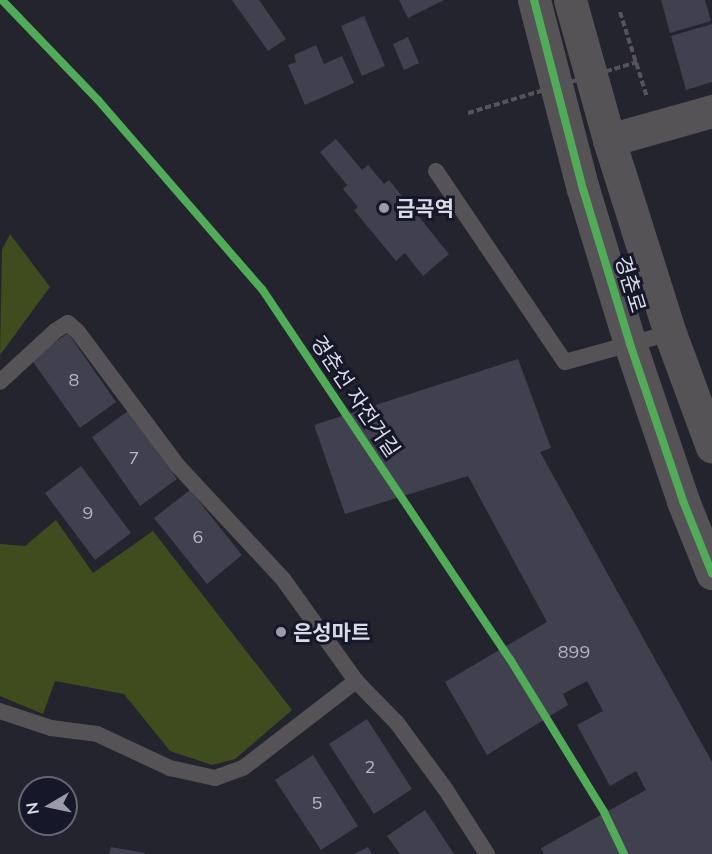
<!DOCTYPE html>
<html>
<head>
<meta charset="utf-8">
<style>
	body { margin:0 }
	#map { position:relative; width:712px; height:854px; overflow:hidden; background:#24242f; font-family:Mulish,"Noto Sans KR",sans-serif }
	div>[style] { position:absolute }
	.forest>* { inset:0; background:#3f4c1e }
	.building>* { inset:0; background:#40404e }
	.path>* { height:4px; margin-top:-2px; transform-origin:0; background:repeating-linear-gradient(90deg,#565458 0 6px,transparent 0 9px) }
	.service>* { height:16px; margin:-8px; padding:0 8px; transform-origin:8px; border-radius:8px; background:#565356 }
	.minor>* { height:33px; margin:-16.5px; padding:0 16.5px; transform-origin:16.5px; border-radius:16.5px; background:#565356 }
	.tertiary>* { height:33px; margin:-16.5px; padding:0 16.5px; transform-origin:16.5px; border-radius:16.5px; background:#565356 }
	.path-bridge>* { height:4px; margin-top:-2px; transform-origin:0; background:repeating-linear-gradient(90deg,#565458 0 6px,transparent 0 9px) }
	.cycleway>* { height:8px; margin:-4px; padding:0 4px; transform-origin:4px; border-radius:4px; background:#51ab58 }
	.dots>* { width:16px; height:16px; translate:-50% -50%; box-sizing:border-box; border:3px solid #161729; border-radius:50% }
	span { translate:-50% -50%; white-space:nowrap; text-align:center; line-height:1.15; -webkit-text-stroke:6px #161729; paint-order:stroke }
	.number-label { font-size:18px; color:#b4b4c2 }
	.number-label span { -webkit-text-stroke-width:0 }
	.poi-label { font-size:21px; color:#dadbe8; font-weight:700 }
	.left { translate:0 -50%; text-align:left }
	.street-label { font-size:21px; color:#dadbe8 }
	.north { position:absolute; left:18px; top:776px; width:60px; height:60px; box-sizing:border-box; background:#161729; border:2px solid #646575; border-radius:50%; rotate:261deg; font-size:16px; font-weight:700; line-height:24px; text-align:center; color:#dadbe8 }
	.north::after { content:''; display:block; margin:auto; width:21px; height:27px; background:#9a9ba7; clip-path:polygon(50% 0,100% 100%,50% 72%,0 100%) }
</style>
</head>
<body>
<div id="map">
	<div class="forest">
		<i style="clip-path:polygon(10px 234px,50px 287px,0 355px,2px 250px)"></i>
		<i style="clip-path:polygon(56px 520px,93px 573px,153px 531px,292px 710px,235px 759px,212px 765px,170px 751px,124px 694px,55px 681px,43px 714px,0 696px,0 544px,25px 546px)"></i>
	</div>
	<div class="building">
		<i style="clip-path:polygon(232px 0,259px 0,286px 39px,268px 51px)"></i>
		<i style="clip-path:polygon(399px 0,444px 0,408px 18px)"></i>
		<i style="clip-path:polygon(661px 0,705px 0,711px 21px,670px 33px)"></i>
		<i style="clip-path:polygon(364px 16px,385px 66px,362px 76px,341px 26px)"></i>
		<i style="clip-path:polygon(712px 24px,712px 82px,686px 90px,671px 36px)"></i>
		<i style="clip-path:polygon(408px 37px,419px 63px,404px 70px,393px 44px)"></i>
		<i style="clip-path:polygon(316px 45px,324px 64px,342px 56px,354px 83px,305px 105px,288px 65px,296px 62px,294px 55px)"></i>
		<i style="clip-path:polygon(336px 139px,362px 170px,368px 165px,384px 184px,389px 180px,449px 254px,423px 276px,405px 253px,396px 261px,354px 210px,358px 207px,343px 189px,347px 185px,320px 152px)"></i>
		<i style="clip-path:polygon(68px 333px,116px 402px,80px 428px,31px 359px)"></i>
		<i style="clip-path:polygon(518px 359px,551px 448px,540px 452px,712px 762px,712px 854px,544px 854px,541px 848px,646px 790px,636px 771px,610px 786px,577px 725px,603px 711px,587px 681px,563px 694px,568px 705px,487px 755px,445px 682px,547px 622px,468px 476px,345px 514px,314px 425px)"></i>
		<i style="clip-path:polygon(128px 411px,177px 479px,140px 506px,92px 437px)"></i>
		<i style="clip-path:polygon(81px 466px,131px 533px,95px 560px,45px 493px)"></i>
		<i style="clip-path:polygon(190px 490px,242px 555px,207px 584px,154px 518px)"></i>
		<i style="clip-path:polygon(367px 719px,412px 789px,374px 814px,329px 744px)"></i>
		<i style="clip-path:polygon(313px 755px,358px 826px,321px 850px,275px 780px)"></i>
		<i style="clip-path:polygon(425px 810px,454px 854px,400px 854px,387px 836px)"></i>
		<i style="clip-path:polygon(111px 847px,145px 853px,145px 854px,109px 854px)"></i>
		<i style="clip-path:polygon(368px 847px,372px 854px,354px 854px)"></i>
	</div>
	<div class="path">
		<i style="left:620px;top:12px;width:89px;rotate:72.4deg"></i>
	</div>
	<div class="service">
		<i style="left:436px;top:171px;width:230px;rotate:56deg"></i>
		<i style="left:565px;top:362px;width:109px;rotate:-15.4deg"></i>
		<i style="left:0;top:382px;width:75px;rotate:-42.8deg"></i>
		<i style="left:55px;top:331px;width:15px;rotate:-32deg"></i>
		<i style="left:68px;top:323px;width:13px;rotate:42deg"></i>
		<i style="left:78px;top:332px;width:166px;rotate:53.3deg"></i>
		<i style="left:177px;top:465px;width:156px;rotate:47.1deg"></i>
		<i style="left:283px;top:579px;width:125px;rotate:54.4deg"></i>
		<i style="left:356px;top:681px;width:59px;rotate:45.7deg"></i>
		<i style="left:397px;top:723px;width:83px;rotate:53.8deg"></i>
		<i style="left:446px;top:790px;width:76px;rotate:57.4deg"></i>
		<i style="left:0;top:711px;width:54px;rotate:18.4deg"></i>
		<i style="left:51px;top:728px;width:46px;rotate:7.4deg"></i>
		<i style="left:97px;top:734px;width:81px;rotate:25deg"></i>
		<i style="left:170px;top:768px;width:46px;rotate:12.5deg"></i>
		<i style="left:215px;top:778px;width:30px;rotate:-20deg"></i>
		<i style="left:243px;top:768px;width:143px;rotate:-37.6deg"></i>
	</div>
	<div class="minor">
		<i style="left:609px;top:140px;width:107px;rotate:-15.7deg"></i>
	</div>
	<div class="tertiary">
		<i style="left:534px;top:0;width:195px;rotate:75.5deg"></i>
		<i style="left:583px;top:189px;width:162px;rotate:73.1deg"></i>
		<i style="left:630px;top:344px;width:166px;rotate:71.3deg"></i>
		<i style="left:683px;top:501px;width:78px;rotate:68.1deg"></i>
		<i style="left:570px;top:0;width:145px;rotate:74.4deg"></i>
		<i style="left:609px;top:140px;width:202px;rotate:72.5deg"></i>
		<i style="left:670px;top:333px;width:121px;rotate:69.8deg"></i>
	</div>
	<div class="path-bridge">
		<i style="left:468px;top:113px;width:177px;rotate:-16.8deg"></i>
	</div>
	<div class="cycleway">
		<i style="left:2px;top:0;width:139px;rotate:46.2deg"></i>
		<i style="left:98px;top:100px;width:250px;rotate:49.1deg"></i>
		<i style="left:262px;top:289px;width:445px;rotate:56.2deg"></i>
		<i style="left:510px;top:659px;width:180px;rotate:58.4deg"></i>
		<i style="left:604px;top:812px;width:47px;rotate:64.5deg"></i>
		<i style="left:534px;top:0;width:195px;rotate:75.5deg"></i>
		<i style="left:583px;top:189px;width:162px;rotate:73.1deg"></i>
		<i style="left:630px;top:344px;width:166px;rotate:71.3deg"></i>
		<i style="left:683px;top:501px;width:78px;rotate:68.1deg"></i>
	</div>
	<div class="dots">
		<i style="left:384px;top:208px;background:#9a9ba7"></i>
		<i style="left:281px;top:632px;background:#9a9ba7"></i>
	</div>
	<div class="number-label">
		<span style="left:74px;top:380px">8</span>
		<span style="left:134px;top:458px">7</span>
		<span style="left:88px;top:513px">9</span>
		<span style="left:198px;top:537px">6</span>
		<span style="left:574px;top:652px">899</span>
		<span style="left:370px;top:767px">2</span>
		<span style="left:317px;top:803px">5</span>
	</div>
	<div class="poi-label">
		<span class="left" style="left:396px;top:208px">금곡역</span>
		<span class="left" style="left:293px;top:632px">은성마트</span>
	</div>
	<div class="street-label">
		<span style="left:631px;top:284px;rotate:73deg">경춘로</span>
		<span style="left:356px;top:396px;rotate:56deg">경춘선 자전거길</span>
	</div>
	<div class="north">N</div>
</div>
</body>
</html>
